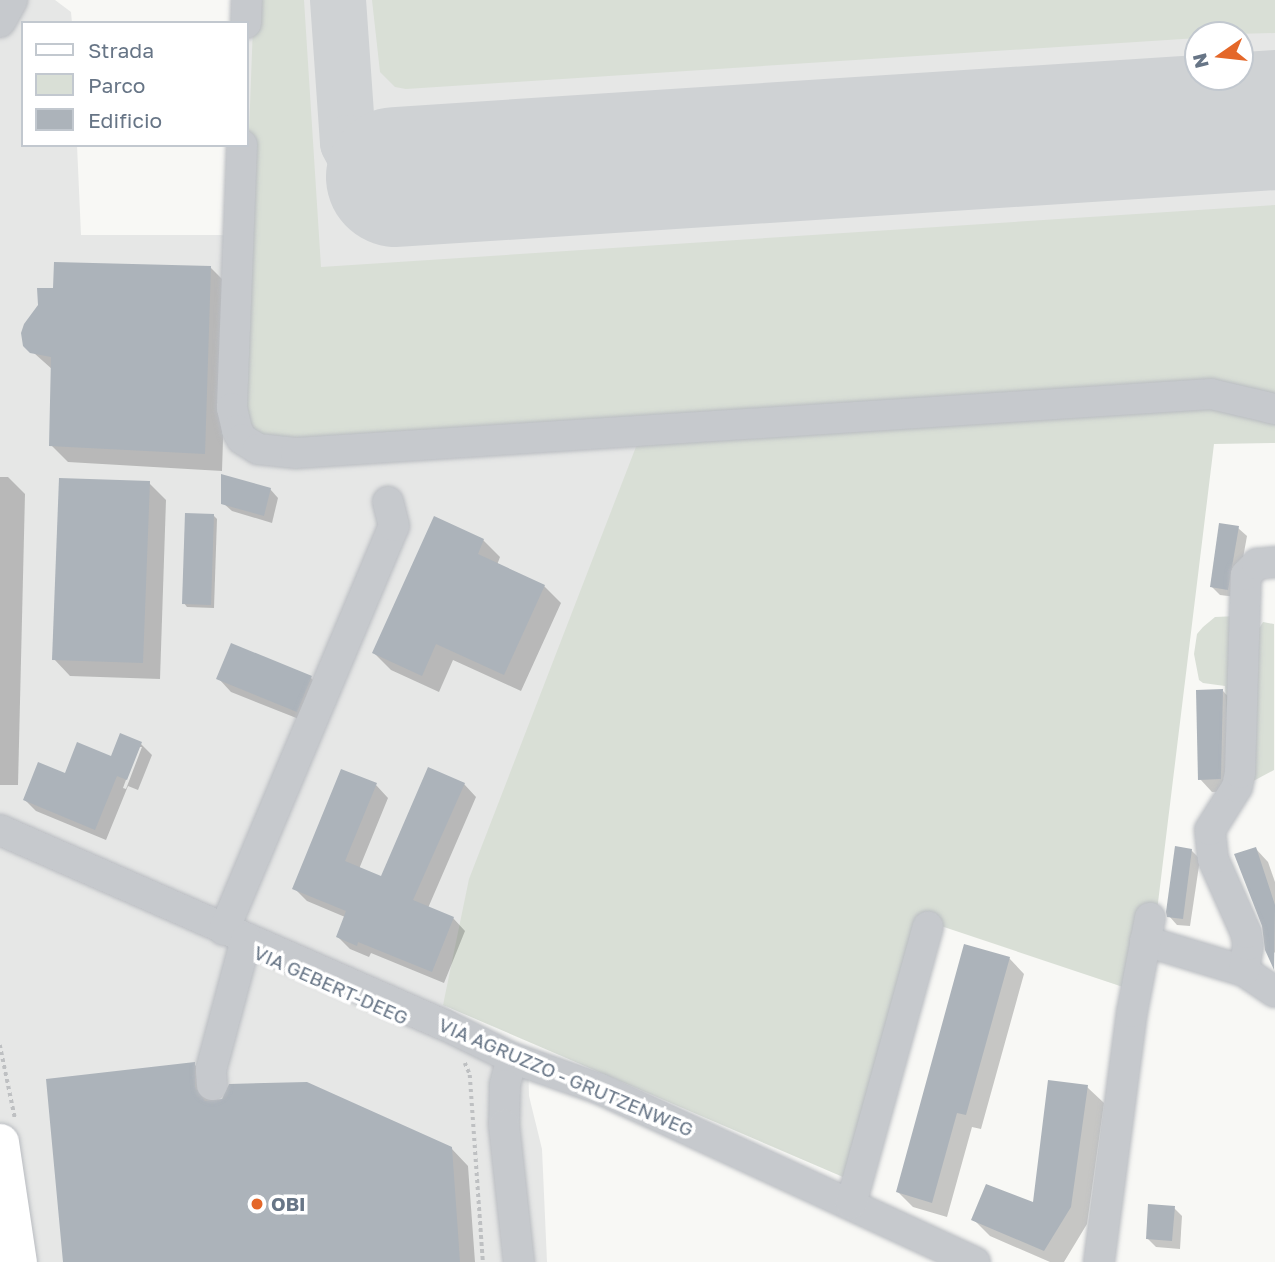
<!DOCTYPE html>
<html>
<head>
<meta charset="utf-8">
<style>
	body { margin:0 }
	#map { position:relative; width:1275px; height:1262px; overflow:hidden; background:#f8f8f5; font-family:"Golos Text",sans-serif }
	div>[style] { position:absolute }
	.built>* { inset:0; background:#e6e7e6 }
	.green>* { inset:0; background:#d9dfd6 }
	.shadow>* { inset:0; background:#0003 }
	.taxiway>* { height:56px; margin:-28px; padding:0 28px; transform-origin:28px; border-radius:28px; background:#cfd2d4 }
	.runway>* { height:140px; margin:-70px; padding:0 70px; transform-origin:70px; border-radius:70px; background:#cfd2d4 }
	.building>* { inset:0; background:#acb3ba }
	.path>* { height:3.5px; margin-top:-1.75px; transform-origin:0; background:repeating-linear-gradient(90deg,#bec0c2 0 3.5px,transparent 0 7px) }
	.roads { filter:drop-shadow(0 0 2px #b9bcc1) drop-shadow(0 0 2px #b9bcc1) }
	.minor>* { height:30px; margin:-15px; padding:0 15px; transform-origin:15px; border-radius:15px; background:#c6c9cd }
	.major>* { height:37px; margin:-18.5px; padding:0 18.5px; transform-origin:18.5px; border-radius:18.5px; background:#fff }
	.dots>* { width:19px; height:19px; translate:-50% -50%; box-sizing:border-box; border:4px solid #fff; border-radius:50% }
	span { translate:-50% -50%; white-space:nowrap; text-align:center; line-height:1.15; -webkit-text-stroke:7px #fff; paint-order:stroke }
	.street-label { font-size:19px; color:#677586 }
	.poi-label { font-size:19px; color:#677586; font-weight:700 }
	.left { translate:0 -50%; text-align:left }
	.legend { position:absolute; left:21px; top:21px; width:228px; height:126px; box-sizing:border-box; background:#fff; border:2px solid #c2c8cf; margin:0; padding:9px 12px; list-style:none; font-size:21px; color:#677586 }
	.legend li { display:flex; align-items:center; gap:14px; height:35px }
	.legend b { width:35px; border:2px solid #c2c8cf }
	.north { position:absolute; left:1184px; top:21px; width:70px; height:70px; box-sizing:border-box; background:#fff; border:2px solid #c2c8cf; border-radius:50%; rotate:256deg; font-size:19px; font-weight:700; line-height:28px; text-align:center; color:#677586 }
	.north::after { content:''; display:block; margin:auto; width:24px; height:32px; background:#e46729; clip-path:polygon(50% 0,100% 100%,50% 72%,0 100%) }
</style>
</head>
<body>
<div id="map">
	<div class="built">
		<i style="clip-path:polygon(evenodd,0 0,55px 0,71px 12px,72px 23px,23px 23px,23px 145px,77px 145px,81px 235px,227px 235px,247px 145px,247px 23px,236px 0,1275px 0,1275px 443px,1214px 443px,443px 1004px,528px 1062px,529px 1096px,542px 1149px,547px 1262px,0 1262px,0 0,1198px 35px,1240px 35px,1240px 77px,1198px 77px,1198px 35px)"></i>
	</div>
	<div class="green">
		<i style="clip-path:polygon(254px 0,304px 0,321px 267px,1275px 205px,1275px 443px,1214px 444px,1156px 919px,1126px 988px,923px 920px,850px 1180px,443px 1005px,469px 879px,639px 439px,295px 447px,256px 433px,247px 422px,239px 395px)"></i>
		<i style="clip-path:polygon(372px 0,1275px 0,1275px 33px,1198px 35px,1198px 38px,406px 89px,395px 87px,380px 72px)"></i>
		<i style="clip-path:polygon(1237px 616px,1258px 630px,1263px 622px,1274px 624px,1274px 770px,1244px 786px,1228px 732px,1225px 686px,1203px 683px,1199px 680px,1194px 654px,1197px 634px,1203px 627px,1215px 617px)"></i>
	</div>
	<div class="shadow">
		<i style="clip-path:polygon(211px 268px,228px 285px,222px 471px,68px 462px,51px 445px,53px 370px,25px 345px)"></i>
		<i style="clip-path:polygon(0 477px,8px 477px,25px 494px,18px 785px,0 785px)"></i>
		<i style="clip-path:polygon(149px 483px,166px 500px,160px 679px,70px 676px,54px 659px)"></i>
		<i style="clip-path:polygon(270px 489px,278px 498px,272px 523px,232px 511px,223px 503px)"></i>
		<i style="clip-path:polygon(213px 515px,217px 519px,214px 608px,187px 607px,184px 603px)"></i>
		<i style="clip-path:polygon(1238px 528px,1247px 536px,1236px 597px,1220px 595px,1212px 587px)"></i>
		<i style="clip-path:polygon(483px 540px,500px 557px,497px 565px,544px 586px,561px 603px,521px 691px,453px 660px,439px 692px,391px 670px,374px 653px)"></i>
		<i style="clip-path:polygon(311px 678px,323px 690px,309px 723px,231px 692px,219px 679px)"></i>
		<i style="clip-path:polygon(1223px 691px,1235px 704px,1233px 791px,1212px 792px,1200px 779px)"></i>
		<i style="clip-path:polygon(evenodd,141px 744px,152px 755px,138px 790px,128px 786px,106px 840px,36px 811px,25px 800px,66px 775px,112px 759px,141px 744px,138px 747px,142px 747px,126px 789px,123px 788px,138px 747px)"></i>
		<i style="clip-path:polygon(464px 784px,476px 797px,428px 908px,453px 918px,465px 931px,444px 983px,371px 953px,369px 957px,350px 949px,338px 937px,345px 917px,307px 901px,294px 888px,376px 785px,388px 798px,359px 869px,382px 878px)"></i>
		<i style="clip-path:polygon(1256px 849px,1268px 862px,1275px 882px,1275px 953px,1267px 945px)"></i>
		<i style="clip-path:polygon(1191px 850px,1200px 859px,1190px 926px,1177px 925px,1169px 916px)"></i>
		<i style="clip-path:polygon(1009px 958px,1024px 974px,981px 1129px,972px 1127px,947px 1217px,913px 1207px,898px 1192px)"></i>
		<i style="clip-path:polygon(194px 1064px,211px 1081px,213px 1104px,451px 1148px,468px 1166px,475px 1262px,64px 1262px)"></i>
		<i style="clip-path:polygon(1087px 1087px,1104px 1103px,1087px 1224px,1064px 1262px,1050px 1262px,990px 1236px,973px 1219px,1034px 1205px)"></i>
		<i style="clip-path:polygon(1174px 1208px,1182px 1216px,1180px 1249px,1156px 1247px,1148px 1239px)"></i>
	</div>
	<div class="taxiway">
		<i style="left:338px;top:0;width:143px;rotate:86deg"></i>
		<i style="left:348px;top:143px;width:21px;rotate:62deg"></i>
		<i style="left:358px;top:162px;width:12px;rotate:42deg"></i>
		<i style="left:367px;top:170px;width:14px;rotate:30deg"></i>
		<i style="left:379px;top:177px;width:17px"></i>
	</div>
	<div class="runway">
		<i style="left:396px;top:177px;width:881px;rotate:-3.71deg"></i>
	</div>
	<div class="building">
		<i style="clip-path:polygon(54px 262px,211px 266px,205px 454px,49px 446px,51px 357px,30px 353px,23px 346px,21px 333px,24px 324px,38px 305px,37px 288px,53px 288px)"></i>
		<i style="clip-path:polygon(221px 474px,271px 488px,264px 516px,221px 504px)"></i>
		<i style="clip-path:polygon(59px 478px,150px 481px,143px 663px,52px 660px)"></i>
		<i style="clip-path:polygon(185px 513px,214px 514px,211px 605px,182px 604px)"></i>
		<i style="clip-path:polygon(434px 516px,484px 539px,478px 554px,545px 585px,504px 675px,436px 644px,422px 676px,372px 653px)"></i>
		<i style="clip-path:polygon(1219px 523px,1239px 526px,1228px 590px,1210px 587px)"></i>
		<i style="clip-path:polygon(231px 643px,312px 676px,297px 712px,216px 679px)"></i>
		<i style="clip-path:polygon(1223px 689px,1221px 779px,1198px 780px,1196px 690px)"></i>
		<i style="clip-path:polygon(120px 733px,142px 742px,127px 780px,117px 776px,95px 830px,23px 800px,38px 762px,65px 773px,77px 742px,111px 756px)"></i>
		<i style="clip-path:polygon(428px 767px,465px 783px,413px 900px,454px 917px,432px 972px,358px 942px,357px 946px,336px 937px,346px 911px,292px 889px,341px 769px,377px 783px,345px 861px,381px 876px)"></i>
		<i style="clip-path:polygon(1175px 846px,1192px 849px,1183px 919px,1167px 917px,1166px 912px)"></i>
		<i style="clip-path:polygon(1256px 847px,1275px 905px,1274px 970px,1265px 950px,1262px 926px,1234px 854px)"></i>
		<i style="clip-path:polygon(964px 944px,1010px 957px,966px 1115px,957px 1113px,932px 1203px,896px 1192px)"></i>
		<i style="clip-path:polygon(195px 1062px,195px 1087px,205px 1101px,222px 1099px,229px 1084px,307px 1082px,452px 1147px,460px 1262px,63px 1262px,46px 1079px)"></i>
		<i style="clip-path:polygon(1048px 1080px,1088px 1085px,1071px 1207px,1044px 1251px,971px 1220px,986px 1184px,1033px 1202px)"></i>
		<i style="clip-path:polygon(1148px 1204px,1175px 1206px,1172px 1241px,1146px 1239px)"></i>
	</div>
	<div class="path">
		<i style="left:0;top:1045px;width:75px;rotate:78.4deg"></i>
		<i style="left:465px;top:1063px;width:13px;rotate:67deg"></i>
		<i style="left:470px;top:1075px;width:187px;rotate:86deg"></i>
	</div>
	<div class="roads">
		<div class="minor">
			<i style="left:0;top:22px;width:25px;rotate:-61deg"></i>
			<i style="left:246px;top:23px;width:23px;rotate:-88deg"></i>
			<i style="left:242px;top:145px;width:263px;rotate:92.2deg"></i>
			<i style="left:232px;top:408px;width:23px;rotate:77deg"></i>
			<i style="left:237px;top:430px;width:10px;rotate:61deg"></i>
			<i style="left:242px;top:439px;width:19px;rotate:32deg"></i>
			<i style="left:258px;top:449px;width:38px;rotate:6deg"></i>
			<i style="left:296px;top:453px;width:917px;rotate:-3.69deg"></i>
			<i style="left:1211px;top:394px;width:66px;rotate:13.2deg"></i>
			<i style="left:0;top:830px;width:486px;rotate:23.7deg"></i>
			<i style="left:445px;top:1025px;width:75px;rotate:26.2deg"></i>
			<i style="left:512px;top:1058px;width:93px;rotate:19.4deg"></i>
			<i style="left:600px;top:1089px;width:413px;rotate:24.8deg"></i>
			<i style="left:224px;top:930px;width:438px;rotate:-67.2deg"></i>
			<i style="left:394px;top:526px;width:25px;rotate:-104deg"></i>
			<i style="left:1145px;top:941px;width:103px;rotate:16.9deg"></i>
			<i style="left:1244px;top:971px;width:37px;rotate:34deg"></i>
			<i style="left:1244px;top:971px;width:26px;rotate:-81deg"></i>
			<i style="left:1248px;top:945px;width:12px;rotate:-99deg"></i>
			<i style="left:1246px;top:933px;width:81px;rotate:-114deg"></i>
			<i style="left:1213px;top:859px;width:29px;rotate:-96deg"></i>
			<i style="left:1210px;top:830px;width:51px;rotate:-57.9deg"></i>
			<i style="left:1237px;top:787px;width:14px;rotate:-78deg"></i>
			<i style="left:1240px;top:773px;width:198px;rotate:-88.3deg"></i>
			<i style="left:1246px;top:575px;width:16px;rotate:-45deg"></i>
			<i style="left:1257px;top:564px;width:18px;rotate:-6deg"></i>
			<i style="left:512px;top:1058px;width:28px;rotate:105deg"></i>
			<i style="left:505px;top:1085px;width:40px;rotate:91.4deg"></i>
			<i style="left:504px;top:1125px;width:138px;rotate:83.8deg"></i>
			<i style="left:212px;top:1085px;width:15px;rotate:-94deg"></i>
			<i style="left:211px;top:1070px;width:136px;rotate:-75deg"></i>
			<i style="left:851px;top:1204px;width:288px;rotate:-74.5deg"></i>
			<i style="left:1099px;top:1262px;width:252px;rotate:-82.5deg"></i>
			<i style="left:1132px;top:1012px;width:96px;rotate:-79.2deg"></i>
		</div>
		<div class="major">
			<i style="left:0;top:1142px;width:121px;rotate:81.5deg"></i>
		</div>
	</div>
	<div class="dots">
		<i style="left:257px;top:1204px;background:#e46729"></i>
	</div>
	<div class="street-label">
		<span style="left:331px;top:985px;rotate:24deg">VIA GEBERT-DEEG</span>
		<span style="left:566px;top:1077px;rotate:23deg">VIA AGRUZZO - GRUTZENWEG</span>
	</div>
	<div class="poi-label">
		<span class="left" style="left:271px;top:1204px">OBI</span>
	</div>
	<ul class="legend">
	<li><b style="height:9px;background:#fff"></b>Strada</li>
	<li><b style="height:19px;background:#d9dfd6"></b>Parco</li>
	<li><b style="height:19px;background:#acb3ba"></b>Edificio</li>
	</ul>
	<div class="north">N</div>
</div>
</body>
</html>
